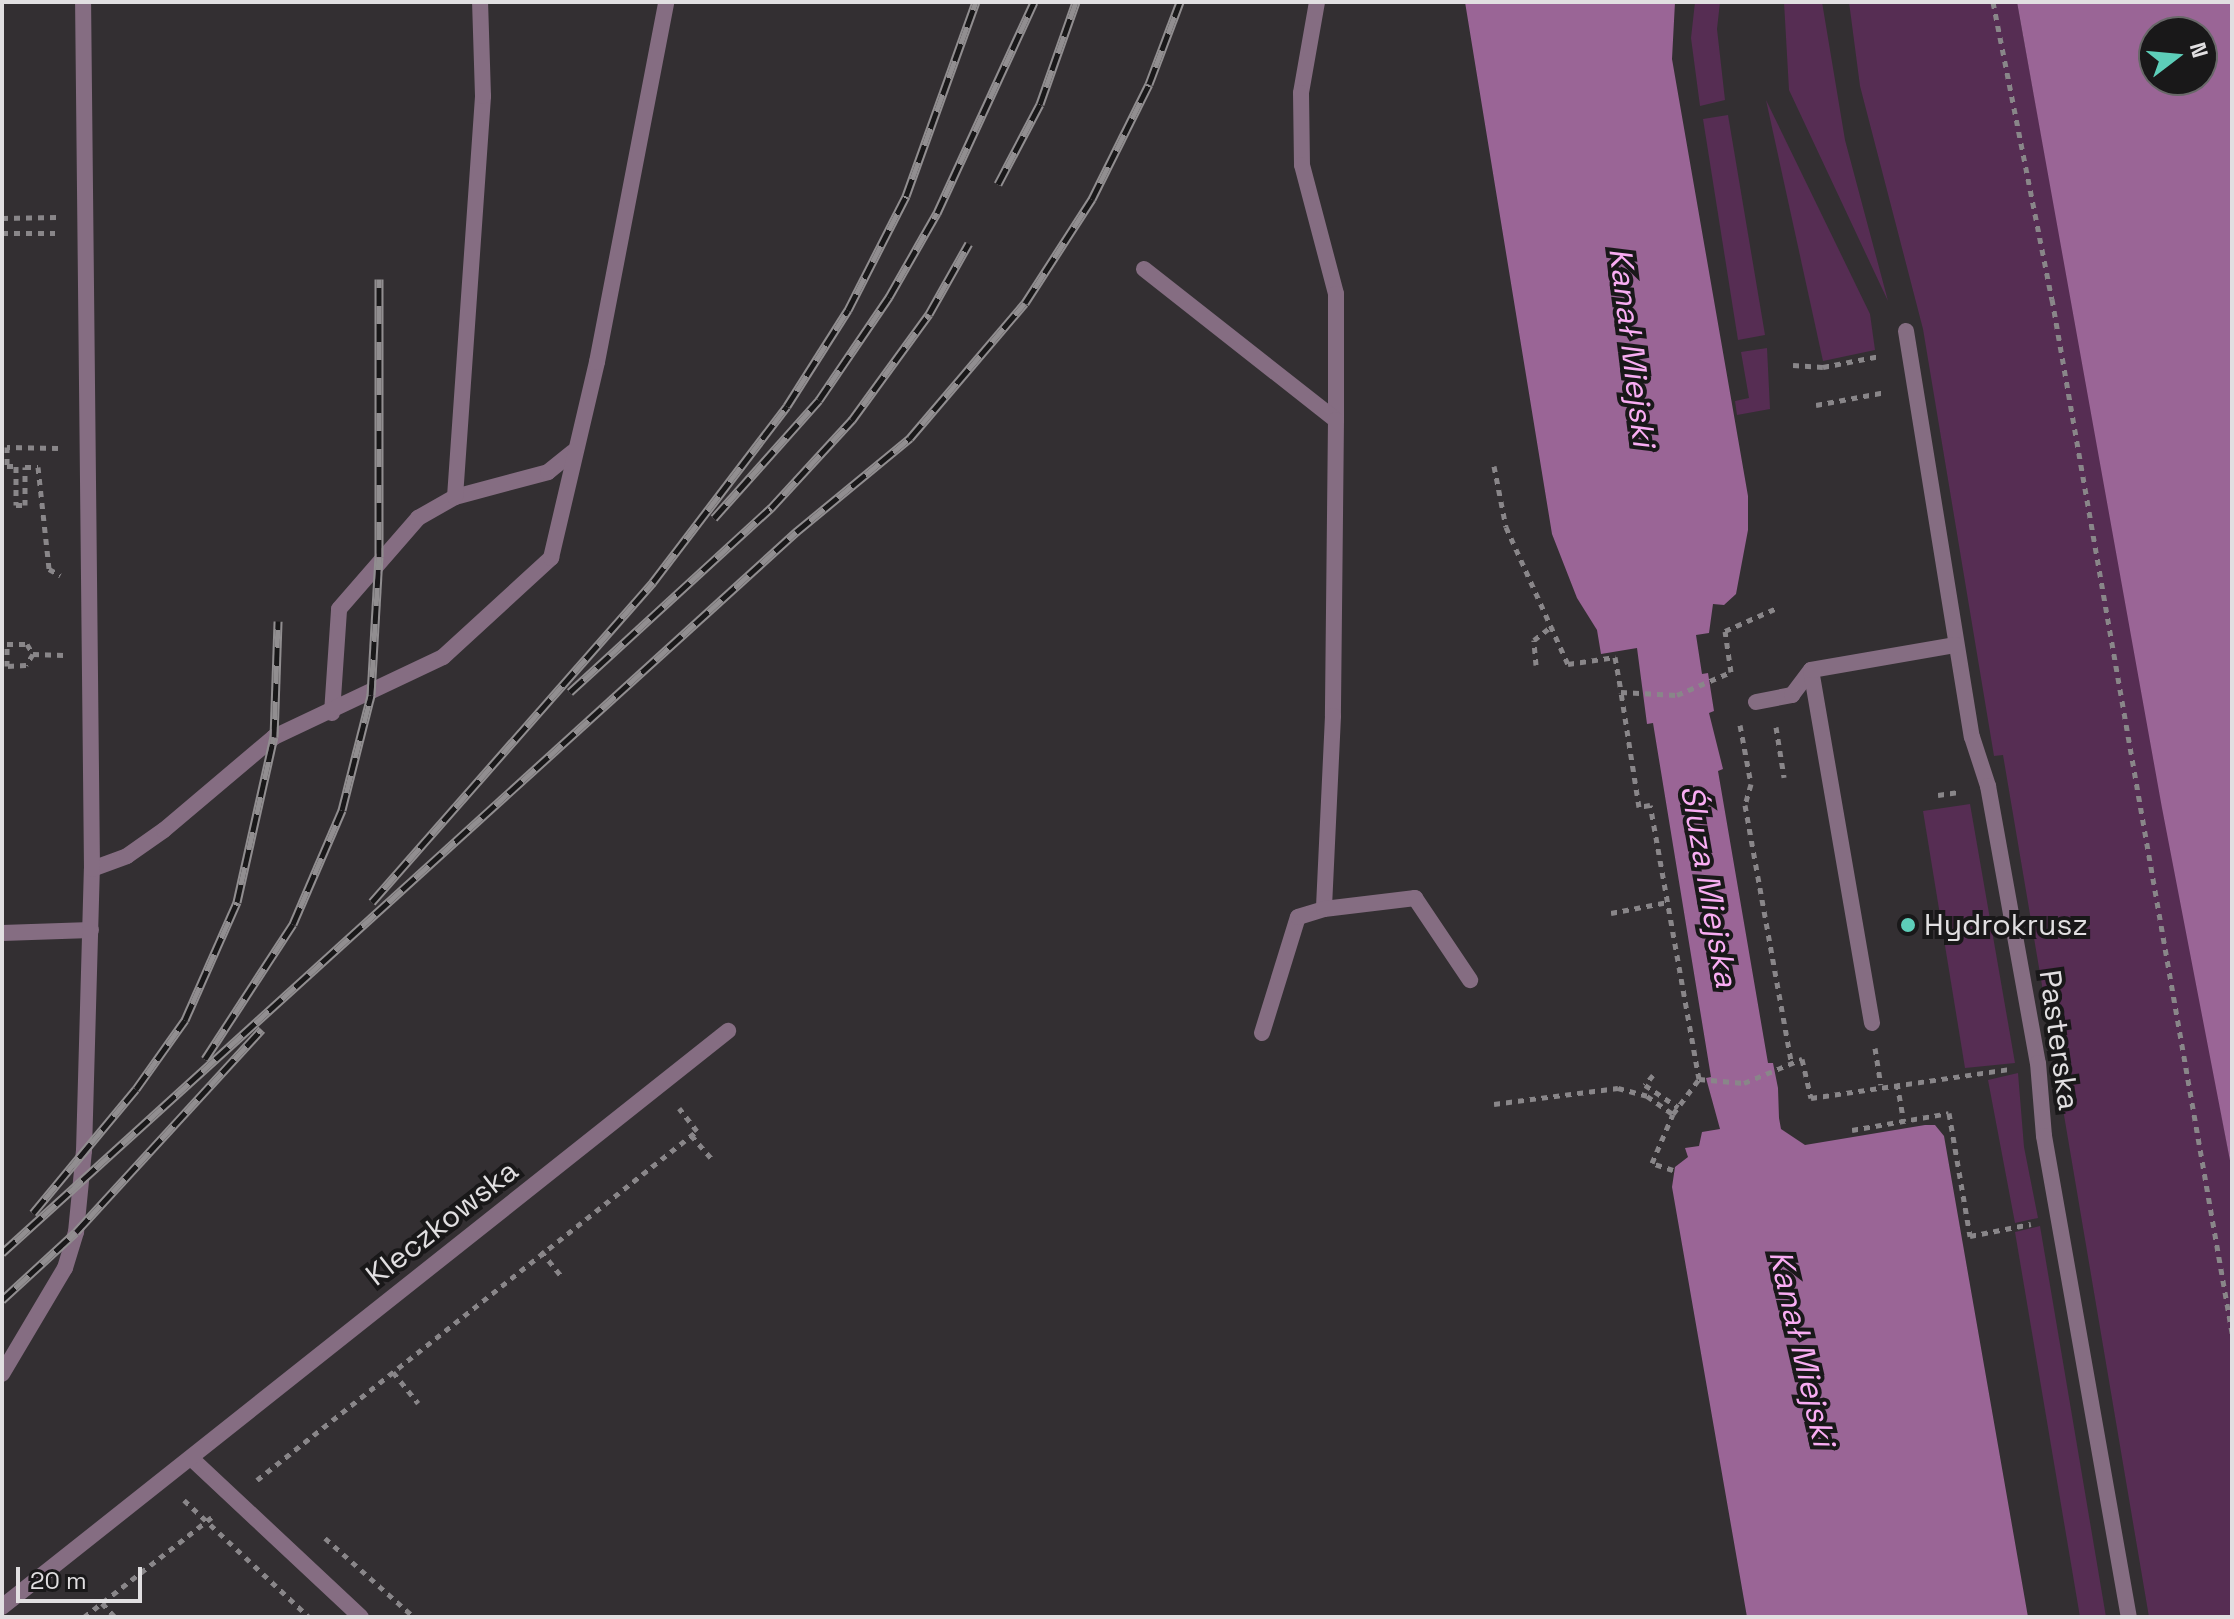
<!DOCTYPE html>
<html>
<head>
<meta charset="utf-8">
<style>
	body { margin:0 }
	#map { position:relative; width:2234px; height:1619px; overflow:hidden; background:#332f32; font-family:"Space Grotesk",sans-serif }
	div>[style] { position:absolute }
	.green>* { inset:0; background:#562d53 }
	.water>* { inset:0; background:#9a6596 }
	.path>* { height:5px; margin-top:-2.5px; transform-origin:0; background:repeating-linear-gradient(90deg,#898689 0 6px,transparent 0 12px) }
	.lane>* { height:16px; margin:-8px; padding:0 8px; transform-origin:8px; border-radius:8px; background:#856d82 }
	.street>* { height:16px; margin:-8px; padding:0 8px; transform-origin:8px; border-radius:8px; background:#856d82 }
	.rail>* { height:9px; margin-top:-4.5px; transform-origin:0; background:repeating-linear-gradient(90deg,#191819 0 18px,#918e90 0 36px); box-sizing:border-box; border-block:2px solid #918e90 }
	.dots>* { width:22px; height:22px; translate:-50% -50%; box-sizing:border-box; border:4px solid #191819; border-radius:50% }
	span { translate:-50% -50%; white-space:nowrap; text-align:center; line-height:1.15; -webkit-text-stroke:8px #191819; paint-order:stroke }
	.poi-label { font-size:30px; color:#e1dfe1 }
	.left { translate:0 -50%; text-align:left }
	.street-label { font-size:30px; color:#e1dfe1 }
	.water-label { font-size:32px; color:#f9adf3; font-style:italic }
	.frame { position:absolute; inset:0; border:4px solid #e1dfe1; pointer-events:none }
	.north { position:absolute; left:2138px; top:16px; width:80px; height:80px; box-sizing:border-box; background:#191819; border:2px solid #696869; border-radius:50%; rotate:74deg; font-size:22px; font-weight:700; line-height:32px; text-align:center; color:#e1dfe1 }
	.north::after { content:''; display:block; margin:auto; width:28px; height:36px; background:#5dceb9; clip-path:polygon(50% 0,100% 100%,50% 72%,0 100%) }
	.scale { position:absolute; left:16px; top:1567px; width:126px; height:36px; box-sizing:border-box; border:4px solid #e1dfe1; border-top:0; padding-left:10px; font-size:24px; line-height:28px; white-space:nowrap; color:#e1dfe1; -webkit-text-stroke:6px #191819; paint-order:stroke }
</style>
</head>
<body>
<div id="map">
	<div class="green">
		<i style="clip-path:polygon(1695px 2px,1720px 2px,1717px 29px,1725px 100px,1700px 106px,1691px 38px)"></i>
		<i style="clip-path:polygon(1784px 2px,1822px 2px,1845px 140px,1888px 301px,1789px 90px)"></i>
		<i style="clip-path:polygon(1849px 2px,2017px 2px,2232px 1171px,2232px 1617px,2149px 1617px,2003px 755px,1994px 756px,1923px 329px,1860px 86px)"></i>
		<i style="clip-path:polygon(1766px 100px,1870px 314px,1875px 350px,1823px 361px)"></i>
		<i style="clip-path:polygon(1728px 115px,1765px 335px,1738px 340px,1703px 119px)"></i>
		<i style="clip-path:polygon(1767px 348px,1770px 409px,1737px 415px,1735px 401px,1749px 398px,1741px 352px)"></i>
		<i style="clip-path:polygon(1970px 804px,2015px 1063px,1965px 1068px,1923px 811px)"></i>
		<i style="clip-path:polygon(2018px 1073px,2024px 1147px,2038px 1218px,2015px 1223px,1988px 1080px)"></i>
		<i style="clip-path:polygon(2040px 1226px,2106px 1617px,2080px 1617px,2015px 1232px)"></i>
	</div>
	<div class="water">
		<i style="clip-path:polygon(1465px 2px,1675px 2px,1672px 59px,1748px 496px,1748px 530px,1736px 594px,1724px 605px,1713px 604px,1709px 633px,1696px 635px,1702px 674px,1708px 673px,1714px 711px,1709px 713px,1723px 769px,1718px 771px,1768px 1063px,1773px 1063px,1778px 1088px,1779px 1118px,1781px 1129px,1805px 1145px,1925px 1125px,1935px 1125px,1944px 1136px,2028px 1617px,1747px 1617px,1672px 1187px,1675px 1167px,1688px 1157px,1685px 1148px,1699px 1146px,1702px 1132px,1720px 1129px,1706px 1078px,1711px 1077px,1653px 723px,1647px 724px,1637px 648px,1601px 654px,1597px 630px,1577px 598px,1552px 534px)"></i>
		<i style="clip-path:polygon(evenodd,2017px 2px,2232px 2px,2232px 1171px,2162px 808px,2017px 2px,2154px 32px,2202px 32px,2202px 80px,2154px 80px,2154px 32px)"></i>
	</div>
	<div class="path">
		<i style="left:1993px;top:2px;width:303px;rotate:78.8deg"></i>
		<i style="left:2052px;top:299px;width:1050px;rotate:80.12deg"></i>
		<i style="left:2px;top:218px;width:55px;rotate:-1deg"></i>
		<i style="left:2px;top:233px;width:53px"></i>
		<i style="left:1793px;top:365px;width:30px;rotate:4deg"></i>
		<i style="left:1823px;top:367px;width:58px;rotate:-10.9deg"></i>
		<i style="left:1816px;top:405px;width:71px;rotate:-10.5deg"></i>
		<i style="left:58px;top:448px;width:51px;rotate:-178.9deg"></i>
		<i style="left:7px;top:447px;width:19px;rotate:90deg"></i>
		<i style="left:7px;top:466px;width:9px"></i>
		<i style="left:16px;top:466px;width:39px;rotate:90deg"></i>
		<i style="left:16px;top:505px;width:9px"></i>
		<i style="left:25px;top:505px;width:38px;rotate:-90deg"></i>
		<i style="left:25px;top:467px;width:13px"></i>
		<i style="left:38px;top:467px;width:103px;rotate:83.8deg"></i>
		<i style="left:49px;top:569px;width:13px;rotate:29deg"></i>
		<i style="left:1494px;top:466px;width:62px;rotate:78.9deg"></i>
		<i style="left:1506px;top:527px;width:150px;rotate:65.7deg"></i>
		<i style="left:1568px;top:664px;width:48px;rotate:-8.5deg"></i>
		<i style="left:1615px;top:657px;width:36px;rotate:80deg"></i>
		<i style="left:1621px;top:692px;width:56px;rotate:3.1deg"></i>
		<i style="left:1677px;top:695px;width:59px;rotate:-23.1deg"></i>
		<i style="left:1731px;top:672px;width:41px;rotate:-98.3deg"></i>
		<i style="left:1725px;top:631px;width:57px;rotate:-23.9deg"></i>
		<i style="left:7px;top:644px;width:20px"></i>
		<i style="left:27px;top:644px;width:12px;rotate:59deg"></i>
		<i style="left:33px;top:654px;width:13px;rotate:122deg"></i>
		<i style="left:26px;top:665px;width:19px;rotate:177deg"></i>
		<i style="left:7px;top:666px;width:22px;rotate:-90deg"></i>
		<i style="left:33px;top:654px;width:31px;rotate:2deg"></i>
		<i style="left:1536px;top:665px;width:25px;rotate:-95deg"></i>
		<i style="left:1534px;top:640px;width:24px;rotate:-38deg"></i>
		<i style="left:1740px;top:725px;width:60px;rotate:79.4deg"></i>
		<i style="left:1751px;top:784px;width:22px;rotate:106deg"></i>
		<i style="left:1745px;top:805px;width:259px;rotate:79.8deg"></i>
		<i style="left:1776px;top:727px;width:51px;rotate:80.9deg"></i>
		<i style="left:1938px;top:795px;width:21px;rotate:-8deg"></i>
		<i style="left:1611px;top:913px;width:58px;rotate:-10.9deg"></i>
		<i style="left:1875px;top:1048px;width:37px;rotate:81deg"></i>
		<i style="left:1653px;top:1075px;width:13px;rotate:129deg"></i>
		<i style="left:1645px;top:1085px;width:40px;rotate:34deg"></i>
		<i style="left:1699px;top:1079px;width:45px;rotate:5.1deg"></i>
		<i style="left:1744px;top:1083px;width:63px;rotate:-22.5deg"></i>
		<i style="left:1802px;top:1059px;width:40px;rotate:77deg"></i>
		<i style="left:1811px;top:1098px;width:200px;rotate:-8.3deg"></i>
		<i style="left:1897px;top:1083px;width:39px;rotate:80deg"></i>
		<i style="left:1494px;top:1104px;width:125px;rotate:-7.4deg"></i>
		<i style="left:1618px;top:1088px;width:30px;rotate:15deg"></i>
		<i style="left:1647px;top:1096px;width:32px;rotate:35deg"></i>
		<i style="left:1673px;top:1114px;width:44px;rotate:-53.4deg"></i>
		<i style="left:1699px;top:1079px;width:278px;rotate:-100.1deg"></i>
		<i style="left:1650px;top:805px;width:11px;rotate:170deg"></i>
		<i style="left:1639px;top:807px;width:116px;rotate:-98.9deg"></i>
		<i style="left:1852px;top:1130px;width:98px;rotate:-9.9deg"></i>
		<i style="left:1949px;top:1113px;width:125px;rotate:80.3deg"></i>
		<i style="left:1970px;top:1236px;width:62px;rotate:-11.1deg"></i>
		<i style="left:691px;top:1135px;width:35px;rotate:49deg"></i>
		<i style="left:1673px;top:1170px;width:22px;rotate:-162deg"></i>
		<i style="left:1652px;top:1163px;width:53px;rotate:-66.8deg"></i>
		<i style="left:541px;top:1251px;width:32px;rotate:51deg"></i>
		<i style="left:393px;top:1372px;width:40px;rotate:51deg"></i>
		<i style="left:257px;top:1480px;width:562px;rotate:-38.42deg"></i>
		<i style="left:697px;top:1131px;width:29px;rotate:-128deg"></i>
		<i style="left:184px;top:1500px;width:171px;rotate:43.1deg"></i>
		<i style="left:325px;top:1538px;width:119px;rotate:41.6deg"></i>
		<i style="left:102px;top:1603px;width:19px;rotate:47deg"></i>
		<i style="left:84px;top:1617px;width:162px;rotate:-38deg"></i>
	</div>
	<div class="lane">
		<i style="left:1317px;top:2px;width:92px;rotate:100deg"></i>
		<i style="left:1301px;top:93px;width:72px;rotate:89.2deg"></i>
		<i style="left:1302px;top:165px;width:133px;rotate:75.2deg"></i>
		<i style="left:1336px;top:294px;width:126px;rotate:90deg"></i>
		<i style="left:1144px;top:269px;width:244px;rotate:38.2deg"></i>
		<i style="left:1336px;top:420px;width:296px;rotate:90.6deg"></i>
		<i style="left:1333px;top:716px;width:193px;rotate:92.7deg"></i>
		<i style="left:1906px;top:331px;width:411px;rotate:80.8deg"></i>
		<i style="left:1972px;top:737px;width:52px;rotate:71.9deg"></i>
		<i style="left:1988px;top:786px;width:281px;rotate:79.8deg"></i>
		<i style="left:2038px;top:1063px;width:73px;rotate:85.3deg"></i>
		<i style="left:2044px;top:1136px;width:488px;rotate:80deg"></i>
		<i style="left:455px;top:497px;width:96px;rotate:-15deg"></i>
		<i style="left:548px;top:472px;width:32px;rotate:-39deg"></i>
		<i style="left:1756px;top:702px;width:37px;rotate:-11deg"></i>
		<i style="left:1792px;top:695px;width:31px;rotate:-53deg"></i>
		<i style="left:332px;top:713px;width:104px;rotate:-86.1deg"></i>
		<i style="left:339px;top:609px;width:121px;rotate:-49deg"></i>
		<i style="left:418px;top:518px;width:43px;rotate:-29.6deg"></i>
		<i style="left:455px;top:497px;width:402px;rotate:-86deg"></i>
		<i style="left:483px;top:96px;width:94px;rotate:-91.8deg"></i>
		<i style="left:92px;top:869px;width:37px;rotate:-20deg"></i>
		<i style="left:127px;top:856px;width:45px;rotate:-35.1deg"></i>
		<i style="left:164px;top:830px;width:144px;rotate:-40.2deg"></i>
		<i style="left:274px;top:737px;width:187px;rotate:-25.3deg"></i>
		<i style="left:443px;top:657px;width:147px;rotate:-42.5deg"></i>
		<i style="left:551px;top:558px;width:201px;rotate:-76.8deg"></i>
		<i style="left:597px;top:362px;width:367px;rotate:-79.1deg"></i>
		<i style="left:2px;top:933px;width:89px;rotate:-1.9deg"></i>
		<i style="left:1872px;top:1023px;width:358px;rotate:-99.8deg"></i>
		<i style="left:1811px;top:670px;width:147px;rotate:-9.8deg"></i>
		<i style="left:1262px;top:1033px;width:121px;rotate:-72.8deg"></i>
		<i style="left:1298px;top:917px;width:27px;rotate:-17deg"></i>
		<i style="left:1324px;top:909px;width:92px;rotate:-6.9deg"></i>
		<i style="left:1415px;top:898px;width:99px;rotate:56.1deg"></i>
		<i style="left:2px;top:1374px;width:123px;rotate:-59.3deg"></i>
		<i style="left:65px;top:1268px;width:38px;rotate:-73deg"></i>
		<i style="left:76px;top:1232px;width:81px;rotate:-84.4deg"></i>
		<i style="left:84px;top:1151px;width:282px;rotate:-88.4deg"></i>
		<i style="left:92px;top:869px;width:867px;rotate:-90.59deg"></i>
	</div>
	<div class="street">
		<i style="left:192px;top:1459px;width:231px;rotate:43.1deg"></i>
		<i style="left:2px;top:1607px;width:927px;rotate:-38.43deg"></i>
	</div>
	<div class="rail">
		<i style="left:998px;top:184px;width:90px;rotate:-62.3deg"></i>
		<i style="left:1040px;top:104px;width:108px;rotate:-70.6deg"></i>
		<i style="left:714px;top:518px;width:158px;rotate:-48.3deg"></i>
		<i style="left:819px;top:400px;width:125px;rotate:-55.8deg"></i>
		<i style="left:889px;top:297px;width:97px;rotate:-60.3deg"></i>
		<i style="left:937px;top:213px;width:232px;rotate:-65.3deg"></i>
		<i style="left:570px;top:692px;width:273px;rotate:-42.5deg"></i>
		<i style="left:771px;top:508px;width:120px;rotate:-47.4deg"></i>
		<i style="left:852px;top:420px;width:131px;rotate:-54deg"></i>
		<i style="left:929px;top:314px;width:81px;rotate:-60.6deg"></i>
		<i style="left:372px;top:902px;width:426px;rotate:-48.7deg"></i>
		<i style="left:653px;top:582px;width:221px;rotate:-52.7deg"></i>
		<i style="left:787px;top:406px;width:114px;rotate:-57.6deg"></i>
		<i style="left:848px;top:310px;width:128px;rotate:-63deg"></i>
		<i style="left:906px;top:196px;width:206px;rotate:-70.2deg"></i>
		<i style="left:205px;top:1059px;width:161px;rotate:-56.9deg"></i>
		<i style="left:293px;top:924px;width:124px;rotate:-66.7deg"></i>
		<i style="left:342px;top:810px;width:119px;rotate:-75.8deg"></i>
		<i style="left:371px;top:695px;width:138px;rotate:-86.7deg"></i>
		<i style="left:379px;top:557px;width:278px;rotate:-90deg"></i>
		<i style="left:33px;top:1213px;width:161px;rotate:-50.3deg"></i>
		<i style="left:136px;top:1089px;width:85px;rotate:-54.6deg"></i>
		<i style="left:185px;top:1020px;width:129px;rotate:-66.2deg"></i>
		<i style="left:237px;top:902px;width:169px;rotate:-77.4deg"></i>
		<i style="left:274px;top:737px;width:116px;rotate:-88deg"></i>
		<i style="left:2px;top:1253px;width:1073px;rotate:-42.24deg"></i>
		<i style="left:796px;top:532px;width:148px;rotate:-39.5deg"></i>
		<i style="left:910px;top:438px;width:177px;rotate:-49.6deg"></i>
		<i style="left:1025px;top:303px;width:124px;rotate:-57.2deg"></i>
		<i style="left:1092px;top:199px;width:128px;rotate:-63.6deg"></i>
		<i style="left:1149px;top:84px;width:88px;rotate:-69.3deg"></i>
		<i style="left:2px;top:1300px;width:100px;rotate:-42.6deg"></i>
		<i style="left:76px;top:1232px;width:275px;rotate:-47.5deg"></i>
	</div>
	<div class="dots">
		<i style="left:1908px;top:925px;background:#5dceb9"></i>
	</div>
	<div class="poi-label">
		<span class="left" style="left:1924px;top:925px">Hydrokrusz</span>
	</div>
	<div class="street-label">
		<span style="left:2059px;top:1040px;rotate:82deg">Pasterska</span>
		<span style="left:442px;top:1223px;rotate:-38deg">Kleczkowska</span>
	</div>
	<div class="water-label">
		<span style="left:1632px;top:347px;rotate:83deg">Kanał Miejski</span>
		<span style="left:1709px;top:886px;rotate:80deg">Śluza Miejska</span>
		<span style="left:1802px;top:1348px;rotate:77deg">Kanał Miejski</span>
	</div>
	<div class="frame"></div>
	<div class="north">N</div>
	<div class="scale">20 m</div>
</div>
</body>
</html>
